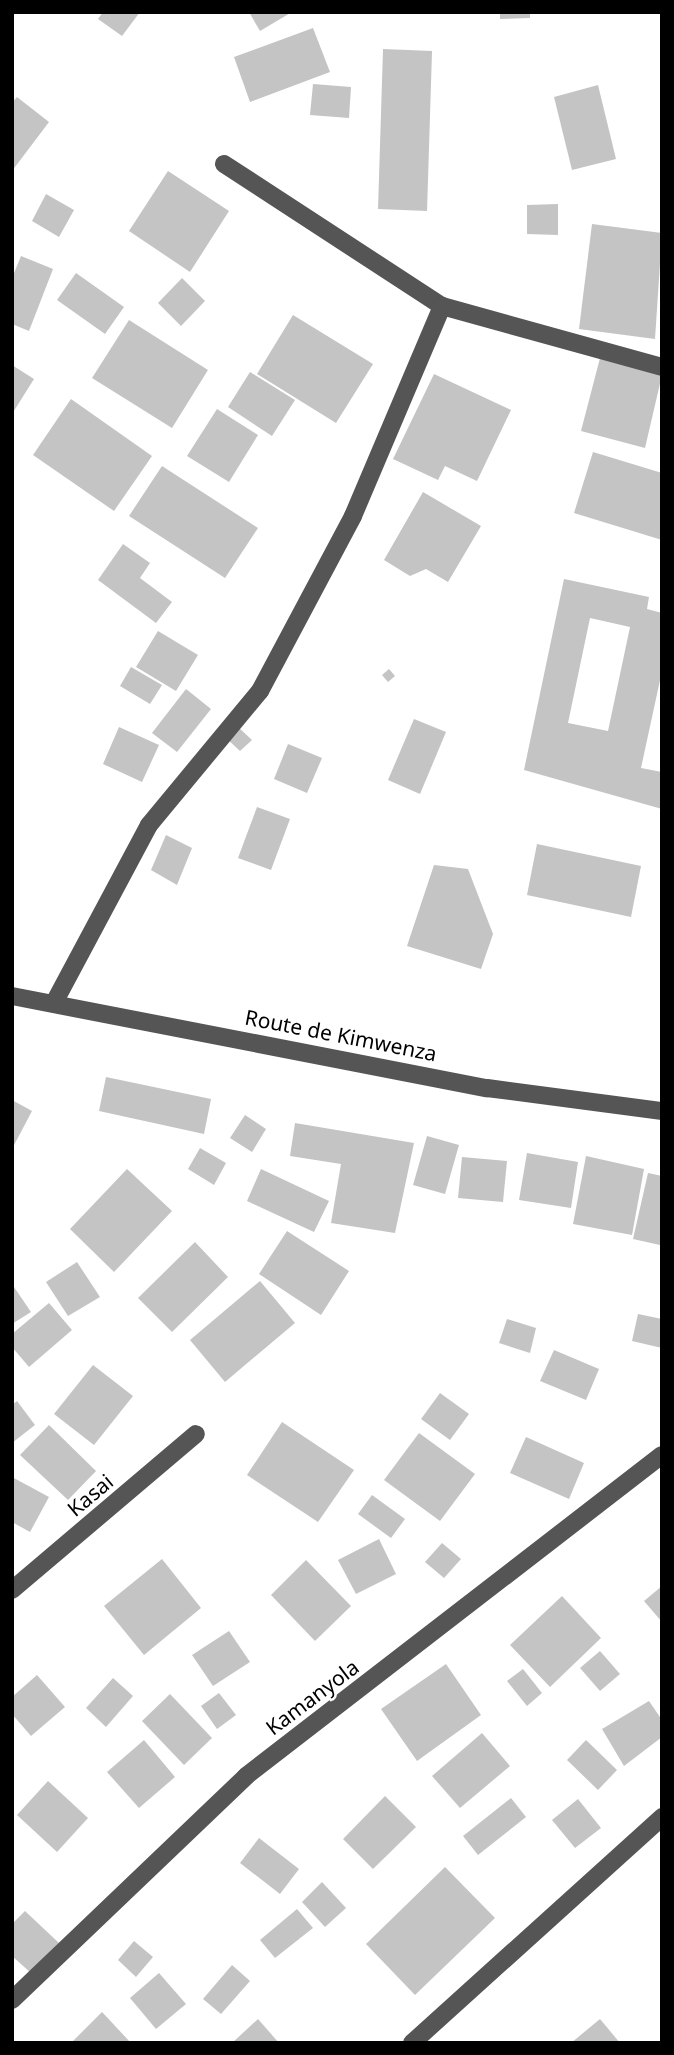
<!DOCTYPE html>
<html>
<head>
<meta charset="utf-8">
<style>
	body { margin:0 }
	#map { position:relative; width:674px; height:2055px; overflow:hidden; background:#fff; font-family:"Noto Sans",sans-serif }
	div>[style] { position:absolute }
	.building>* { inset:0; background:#c4c4c4 }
	.minor>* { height:18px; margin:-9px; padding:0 9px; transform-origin:9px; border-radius:9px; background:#555 }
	span { translate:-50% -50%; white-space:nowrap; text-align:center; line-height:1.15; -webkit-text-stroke:5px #fff; paint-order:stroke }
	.street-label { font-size:21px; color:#000 }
	.frame { position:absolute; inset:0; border:14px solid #000; pointer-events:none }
</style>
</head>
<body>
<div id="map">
	<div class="building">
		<i style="clip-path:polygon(103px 12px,140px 12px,122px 36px,98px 19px)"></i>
		<i style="clip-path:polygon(249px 12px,292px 12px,260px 31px)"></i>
		<i style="clip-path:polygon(500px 12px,530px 12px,530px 18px,500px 19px)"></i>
		<i style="clip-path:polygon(313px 28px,330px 72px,250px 102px,234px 57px)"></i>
		<i style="clip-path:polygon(383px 49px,432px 51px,427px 211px,378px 209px)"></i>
		<i style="clip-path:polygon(313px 84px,351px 87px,349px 118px,310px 115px)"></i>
		<i style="clip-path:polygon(598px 85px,616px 159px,572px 170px,554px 97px)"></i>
		<i style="clip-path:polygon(17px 97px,49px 122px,12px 171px,12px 103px)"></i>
		<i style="clip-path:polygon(168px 171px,229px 211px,190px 272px,129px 231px)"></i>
		<i style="clip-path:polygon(46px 194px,74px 210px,59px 237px,32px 221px)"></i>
		<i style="clip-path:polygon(558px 204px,558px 235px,527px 234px,527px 205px)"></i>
		<i style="clip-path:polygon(592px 224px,662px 233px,655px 339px,579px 329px)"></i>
		<i style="clip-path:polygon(21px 256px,53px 269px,29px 331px,12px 324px,12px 278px)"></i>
		<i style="clip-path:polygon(76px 273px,124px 307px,105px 334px,57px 300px)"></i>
		<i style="clip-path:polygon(182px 278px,205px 301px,181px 326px,158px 303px)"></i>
		<i style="clip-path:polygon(293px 315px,373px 364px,336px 423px,257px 374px)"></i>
		<i style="clip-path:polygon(129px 320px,208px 370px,172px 428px,92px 378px)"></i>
		<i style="clip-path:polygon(600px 358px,662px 375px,645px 448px,581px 431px)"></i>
		<i style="clip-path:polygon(12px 365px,34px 379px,12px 414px)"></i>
		<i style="clip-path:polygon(250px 372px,295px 400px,272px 436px,228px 407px)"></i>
		<i style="clip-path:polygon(434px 374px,511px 410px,477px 481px,445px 466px,438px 480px,393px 459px)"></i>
		<i style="clip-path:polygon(71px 399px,152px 456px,114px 511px,33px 455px)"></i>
		<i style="clip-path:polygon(217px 409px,258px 435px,229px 482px,187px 456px)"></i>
		<i style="clip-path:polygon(593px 452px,662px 473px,662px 540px,574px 513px)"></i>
		<i style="clip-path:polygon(162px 466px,258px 528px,225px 578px,129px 516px)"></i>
		<i style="clip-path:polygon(423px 492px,481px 526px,448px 582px,426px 569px,410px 576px,384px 560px)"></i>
		<i style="clip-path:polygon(123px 544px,150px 563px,140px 578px,172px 602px,156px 623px,98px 580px)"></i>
		<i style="clip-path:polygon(evenodd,564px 579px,649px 597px,647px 609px,662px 613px,662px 671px,641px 768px,662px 772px,662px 809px,524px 770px,564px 579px,590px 618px,630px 627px,608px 731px,568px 723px,590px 618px)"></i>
		<i style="clip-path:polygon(158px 631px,198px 655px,176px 691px,136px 667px)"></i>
		<i style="clip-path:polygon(131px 667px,162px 685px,150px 704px,120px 686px)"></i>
		<i style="clip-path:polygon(389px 669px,395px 676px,388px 682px,382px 675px)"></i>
		<i style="clip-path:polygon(186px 689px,211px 709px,177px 752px,152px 733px)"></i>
		<i style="clip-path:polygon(414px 719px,446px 732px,420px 794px,388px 780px)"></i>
		<i style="clip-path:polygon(237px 726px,252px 740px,240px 751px,226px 738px)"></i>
		<i style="clip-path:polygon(119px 727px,159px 745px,142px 782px,103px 764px)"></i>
		<i style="clip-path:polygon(288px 744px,322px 758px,307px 793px,274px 779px)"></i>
		<i style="clip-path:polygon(257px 807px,290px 819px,271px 870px,238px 858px)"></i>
		<i style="clip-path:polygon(166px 835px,192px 848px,177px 885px,151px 870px)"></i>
		<i style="clip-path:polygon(537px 844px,641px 866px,631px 917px,527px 895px)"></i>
		<i style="clip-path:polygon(434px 865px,468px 869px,493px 934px,481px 969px,407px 946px)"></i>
		<i style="clip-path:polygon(106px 1077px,211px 1099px,204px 1134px,99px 1111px)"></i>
		<i style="clip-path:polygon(12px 1100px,32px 1111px,12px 1149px)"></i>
		<i style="clip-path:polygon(245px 1115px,266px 1129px,252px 1152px,230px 1138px)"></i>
		<i style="clip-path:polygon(295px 1123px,414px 1143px,395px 1233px,331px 1223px,341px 1164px,290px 1156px)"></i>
		<i style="clip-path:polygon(427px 1136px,459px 1145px,445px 1194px,413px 1185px)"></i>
		<i style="clip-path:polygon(200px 1148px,226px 1163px,214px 1185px,188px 1169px)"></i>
		<i style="clip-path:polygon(527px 1153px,578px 1162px,571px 1208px,519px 1200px)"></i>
		<i style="clip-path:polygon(586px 1156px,644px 1169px,632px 1235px,573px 1224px)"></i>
		<i style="clip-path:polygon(462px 1157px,507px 1161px,503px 1202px,458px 1198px)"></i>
		<i style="clip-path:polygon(127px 1169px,172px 1211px,114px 1272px,70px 1229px)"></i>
		<i style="clip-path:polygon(261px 1169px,329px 1201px,314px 1232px,247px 1201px)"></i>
		<i style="clip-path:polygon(648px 1173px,662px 1176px,660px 1245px,633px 1239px)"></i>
		<i style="clip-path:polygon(287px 1231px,349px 1271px,321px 1315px,259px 1274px)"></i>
		<i style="clip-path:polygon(195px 1242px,228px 1277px,172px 1332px,138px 1298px)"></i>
		<i style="clip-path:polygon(77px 1262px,100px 1297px,68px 1316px,46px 1282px)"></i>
		<i style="clip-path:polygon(260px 1281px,295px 1323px,225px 1382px,190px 1340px)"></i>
		<i style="clip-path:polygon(12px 1284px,31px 1312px,12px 1324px)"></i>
		<i style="clip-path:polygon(49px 1303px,72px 1330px,29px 1367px,12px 1347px,12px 1334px)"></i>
		<i style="clip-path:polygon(638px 1314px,662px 1319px,662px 1348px,632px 1341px)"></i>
		<i style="clip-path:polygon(507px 1319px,536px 1328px,530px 1353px,499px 1343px)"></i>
		<i style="clip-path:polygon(554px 1350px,599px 1369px,586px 1400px,540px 1381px)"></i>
		<i style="clip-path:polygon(93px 1365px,133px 1396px,94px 1445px,54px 1414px)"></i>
		<i style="clip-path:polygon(440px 1393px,469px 1414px,450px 1440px,421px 1419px)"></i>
		<i style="clip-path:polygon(17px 1401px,35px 1425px,12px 1443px,12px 1405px)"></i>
		<i style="clip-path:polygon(282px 1422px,354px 1470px,318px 1522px,247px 1475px)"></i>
		<i style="clip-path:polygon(49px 1425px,96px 1471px,68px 1500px,20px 1455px)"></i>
		<i style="clip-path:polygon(419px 1433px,475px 1474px,440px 1521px,384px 1480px)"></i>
		<i style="clip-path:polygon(526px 1437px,584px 1463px,569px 1499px,510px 1473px)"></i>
		<i style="clip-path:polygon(12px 1477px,49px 1497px,30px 1532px,12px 1522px)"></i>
		<i style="clip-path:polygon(372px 1495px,405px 1519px,391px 1538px,358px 1514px)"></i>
		<i style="clip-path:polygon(379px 1539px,396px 1574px,356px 1594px,338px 1560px)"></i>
		<i style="clip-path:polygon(442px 1543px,461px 1559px,444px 1578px,425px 1562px)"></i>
		<i style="clip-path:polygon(162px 1559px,201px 1608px,144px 1655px,104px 1606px)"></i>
		<i style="clip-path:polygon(306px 1560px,351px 1606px,315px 1641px,271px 1595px)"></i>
		<i style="clip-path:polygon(662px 1586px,662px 1622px,644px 1601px)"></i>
		<i style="clip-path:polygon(562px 1596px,601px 1638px,550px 1687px,510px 1645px)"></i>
		<i style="clip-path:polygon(229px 1631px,250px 1662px,213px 1686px,192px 1655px)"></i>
		<i style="clip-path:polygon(600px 1651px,620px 1674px,600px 1691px,580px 1668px)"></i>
		<i style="clip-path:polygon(446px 1664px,481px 1715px,417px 1761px,381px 1709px)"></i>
		<i style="clip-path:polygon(523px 1669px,542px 1693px,527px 1706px,507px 1681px)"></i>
		<i style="clip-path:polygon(37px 1675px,65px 1707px,31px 1736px,12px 1714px,12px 1697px)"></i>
		<i style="clip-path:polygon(113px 1678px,133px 1696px,106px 1727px,86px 1708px)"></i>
		<i style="clip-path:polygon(219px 1693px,236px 1715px,217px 1729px,201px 1706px)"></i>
		<i style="clip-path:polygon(170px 1694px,212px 1738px,184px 1765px,142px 1721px)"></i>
		<i style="clip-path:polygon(649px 1701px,662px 1720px,662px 1737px,624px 1766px,602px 1729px)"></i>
		<i style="clip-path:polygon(482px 1733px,510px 1766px,460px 1808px,432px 1776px)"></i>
		<i style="clip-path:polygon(144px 1740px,175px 1777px,139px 1808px,107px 1772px)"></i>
		<i style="clip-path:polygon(586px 1740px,617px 1770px,598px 1790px,567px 1760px)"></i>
		<i style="clip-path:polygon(48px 1781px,88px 1818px,57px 1852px,17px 1815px)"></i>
		<i style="clip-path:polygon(385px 1796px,416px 1827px,373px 1869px,343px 1839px)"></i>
		<i style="clip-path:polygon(511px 1798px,526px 1817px,478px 1855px,463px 1836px)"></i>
		<i style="clip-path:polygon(578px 1799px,601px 1828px,575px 1848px,552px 1820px)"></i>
		<i style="clip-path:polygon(259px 1838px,299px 1869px,280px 1894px,240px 1863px)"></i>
		<i style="clip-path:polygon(445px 1867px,495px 1918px,415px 1995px,366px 1944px)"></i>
		<i style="clip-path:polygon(322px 1882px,346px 1908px,325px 1927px,302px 1902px)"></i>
		<i style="clip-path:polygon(297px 1909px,313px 1928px,275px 1958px,260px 1940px)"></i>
		<i style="clip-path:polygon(25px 1911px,59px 1943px,31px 1973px,12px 1956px,12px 1924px)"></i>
		<i style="clip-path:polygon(134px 1941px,153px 1957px,136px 1977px,118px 1960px)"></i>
		<i style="clip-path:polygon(232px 1965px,250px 1981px,221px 2014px,203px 1999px)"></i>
		<i style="clip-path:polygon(159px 1973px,186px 2004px,156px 2029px,130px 1998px)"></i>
		<i style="clip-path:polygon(102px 2012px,131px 2043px,73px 2041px)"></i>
		<i style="clip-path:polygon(258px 2019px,279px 2043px,232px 2043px)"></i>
		<i style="clip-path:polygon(600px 2019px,620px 2043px,571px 2043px)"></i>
	</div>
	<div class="minor">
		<i style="left:224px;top:164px;width:260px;rotate:33.1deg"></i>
		<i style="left:442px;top:306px;width:228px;rotate:15.5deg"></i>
		<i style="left:12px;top:996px;width:484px;rotate:11deg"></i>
		<i style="left:487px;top:1088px;width:177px;rotate:7.5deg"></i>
		<i style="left:54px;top:1003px;width:202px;rotate:-61.9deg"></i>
		<i style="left:149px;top:825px;width:174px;rotate:-50.4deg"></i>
		<i style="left:260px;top:691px;width:198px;rotate:-62deg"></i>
		<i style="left:353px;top:516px;width:228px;rotate:-67deg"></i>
		<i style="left:12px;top:1590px;width:241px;rotate:-40.3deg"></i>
		<i style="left:12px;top:2000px;width:324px;rotate:-43.7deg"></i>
		<i style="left:246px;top:1776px;width:525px;rotate:-37.66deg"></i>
		<i style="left:412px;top:2043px;width:337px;rotate:-42.1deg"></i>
	</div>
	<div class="street-label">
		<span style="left:341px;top:1035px;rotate:11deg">Route de Kimwenza</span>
		<span style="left:90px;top:1495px;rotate:-40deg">Kasai</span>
		<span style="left:312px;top:1697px;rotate:-37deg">Kamanyola</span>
	</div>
	<div class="frame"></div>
</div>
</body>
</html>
